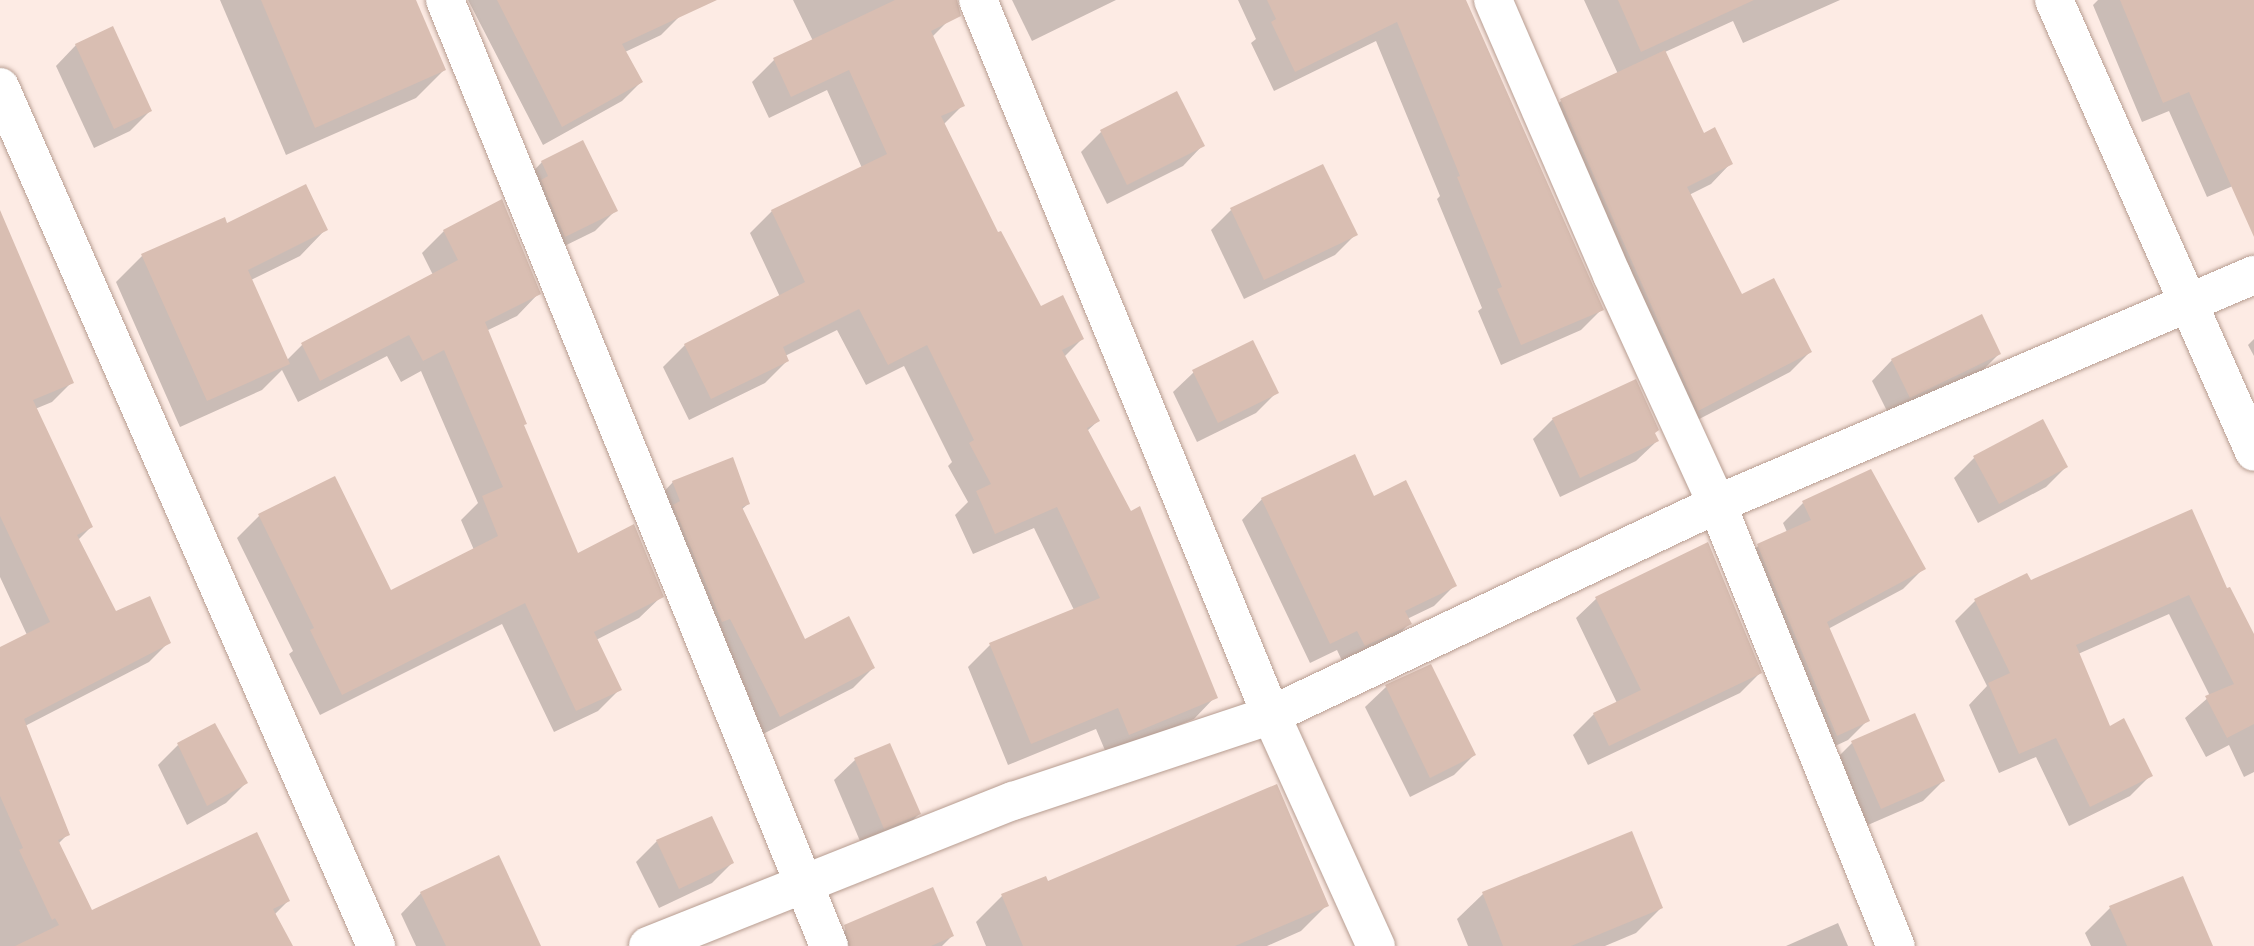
<!DOCTYPE html>
<html>
<head>
<meta charset="utf-8">
<style>
	body { margin:0 }
	#map { position:relative; width:2254px; height:946px; overflow:hidden; background:#fdebe4; font-family:"Golos Text",sans-serif }
	div>[style] { position:absolute }
	.shadow>* { inset:0; background:#0003 }
	.building>* { inset:0; background:#d9beb2 }
	.roads { filter:drop-shadow(0 0 2px #b79d91) drop-shadow(0 0 2px #b79d91) }
	.minor>* { height:38px; margin:-19px; padding:0 19px; transform-origin:19px; border-radius:19px; background:#fff }
	span { translate:-50% -50%; white-space:nowrap; text-align:center; line-height:1.15; -webkit-text-stroke:7px #fdebe4; paint-order:stroke }
</style>
</head>
<body>
<div id="map">
	<div class="shadow">
		<i style="clip-path:polygon(220px 0,414px 0,444px 70px,416px 98px,286px 155px)"></i>
		<i style="clip-path:polygon(468px 0,673px 0,680px 16px,661px 35px,625px 52px,641px 82px,622px 101px,543px 145px)"></i>
		<i style="clip-path:polygon(793px 0,938px 0,948px 21px,932px 37px,963px 105px,943px 125px,997px 235px,1040px 309px,1082px 339px,1064px 357px,1098px 421px,1087px 431px,1215px 697px,1194px 719px,1107px 755px,1096px 729px,1008px 765px,968px 667px,990px 645px,1074px 610px,1034px 528px,973px 554px,955px 515px,968px 502px,948px 466px,952px 462px,904px 366px,866px 385px,837px 330px,785px 356px,787px 361px,765px 383px,689px 420px,663px 367px,685px 345px,780px 297px,750px 233px,772px 211px,862px 168px,827px 90px,769px 118px,752px 82px,774px 60px,813px 41px)"></i>
		<i style="clip-path:polygon(1012px 0,1116px 0,1032px 41px)"></i>
		<i style="clip-path:polygon(1238px 0,1464px 0,1602px 309px,1581px 330px,1501px 365px,1478px 311px,1482px 308px,1437px 199px,1440px 196px,1376px 41px,1274px 91px,1251px 43px,1256px 39px)"></i>
		<i style="clip-path:polygon(1584px 0,1840px 0,1743px 43px,1733px 21px,1665px 52px,1703px 135px,1731px 163px,1711px 184px,1689px 195px,1741px 296px,1810px 352px,1790px 372px,1678px 430px,1540px 121px,1561px 101px,1618px 74px)"></i>
		<i style="clip-path:polygon(2098px 0,2254px 0,2254px 177px,2207px 197px,2169px 111px,2142px 122px,2093px 5px)"></i>
		<i style="clip-path:polygon(76px 45px,150px 111px,130px 131px,94px 148px,56px 66px)"></i>
		<i style="clip-path:polygon(1101px 132px,1203px 145px,1183px 166px,1107px 204px,1081px 152px)"></i>
		<i style="clip-path:polygon(542px 162px,616px 210px,595px 231px,544px 256px,522px 183px)"></i>
		<i style="clip-path:polygon(1231px 210px,1355px 235px,1335px 255px,1244px 299px,1211px 230px)"></i>
		<i style="clip-path:polygon(0 214px,72px 382px,52px 402px,35px 409px,91px 527px,77px 541px,115px 613px,169px 642px,149px 662px,25px 726px,68px 834px,58px 844px,91px 912px,288px 901px,274px 915px,291px 946px,0 946px,0 649px,27px 635px,0 577px)"></i>
		<i style="clip-path:polygon(226px 225px,326px 229px,300px 256px,251px 280px,287px 360px,302px 345px,433px 275px,422px 253px,444px 231px,539px 293px,517px 316px,486px 331px,523px 426px,577px 556px,662px 596px,639px 618px,596px 640px,620px 689px,598px 711px,554px 732px,502px 624px,320px 715px,289px 654px,293px 651px,237px 538px,259px 516px,334px 478px,390px 592px,474px 550px,461px 520px,478px 503px,421px 371px,401px 382px,387px 356px,298px 402px,282px 370px,262px 390px,180px 427px,116px 282px,142px 256px)"></i>
		<i style="clip-path:polygon(2254px 339px,2254px 356px,2248px 345px)"></i>
		<i style="clip-path:polygon(1999px 354px,1979px 374px,1890px 417px,1872px 381px,1892px 360px)"></i>
		<i style="clip-path:polygon(1194px 372px,1277px 392px,1256px 413px,1197px 442px,1173px 392px)"></i>
		<i style="clip-path:polygon(1553px 419px,1653px 434px,1657px 441px,1636px 461px,1560px 497px,1533px 439px)"></i>
		<i style="clip-path:polygon(1974px 458px,2066px 467px,2046px 487px,1978px 523px,1954px 478px)"></i>
		<i style="clip-path:polygon(673px 482px,748px 504px,741px 510px,804px 641px,873px 668px,853px 688px,759px 736px,653px 503px)"></i>
		<i style="clip-path:polygon(1373px 498px,1455px 585px,1434px 606px,1407px 619px,1409px 624px,1389px 644px,1344px 665px,1337px 650px,1310px 663px,1242px 520px,1262px 499px)"></i>
		<i style="clip-path:polygon(1803px 503px,1923px 569px,1903px 589px,1828px 629px,1868px 720px,1848px 740px,1816px 755px,1738px 566px,1758px 546px,1787px 532px,1783px 523px)"></i>
		<i style="clip-path:polygon(2030px 583px,2226px 591px,2254px 638px,2254px 772px,2244px 777px,2229px 745px,2206px 757px,2185px 718px,2210px 696px,2169px 614px,2078px 654px,2109px 728px,2151px 775px,2130px 796px,2069px 826px,2036px 757px,1999px 773px,1969px 705px,1987px 686px,1955px 621px,1975px 601px)"></i>
		<i style="clip-path:polygon(1597px 598px,1760px 673px,1740px 693px,1588px 765px,1573px 735px,1594px 714px,1617px 703px,1576px 618px)"></i>
		<i style="clip-path:polygon(1430px 666px,1474px 755px,1454px 775px,1410px 797px,1365px 707px,1386px 687px)"></i>
		<i style="clip-path:polygon(1852px 743px,1943px 781px,1923px 801px,1861px 828px,1832px 763px)"></i>
		<i style="clip-path:polygon(178px 745px,246px 783px,226px 803px,187px 825px,158px 765px)"></i>
		<i style="clip-path:polygon(889px 745px,919px 814px,899px 834px,863px 848px,834px 780px,855px 760px)"></i>
		<i style="clip-path:polygon(711px 819px,732px 863px,712px 883px,659px 908px,636px 862px,657px 841px)"></i>
		<i style="clip-path:polygon(1045px 878px,1047px 884px,1327px 905px,1301px 931px,1267px 946px,986px 946px,976px 922px,1002px 896px)"></i>
		<i style="clip-path:polygon(421px 893px,539px 946px,416px 946px,401px 914px)"></i>
		<i style="clip-path:polygon(1483px 894px,1661px 908px,1636px 933px,1605px 946px,1468px 946px,1457px 919px)"></i>
		<i style="clip-path:polygon(2110px 908px,2211px 946px,2091px 946px,2085px 933px)"></i>
		<i style="clip-path:polygon(1838px 923px,1848px 946px,1786px 946px)"></i>
		<i style="clip-path:polygon(850px 925px,952px 936px,942px 946px,830px 946px)"></i>
	</div>
	<div class="building">
		<i style="clip-path:polygon(261px 0,416px 0,446px 70px,315px 128px)"></i>
		<i style="clip-path:polygon(497px 0,717px 0,622px 44px,643px 82px,562px 127px)"></i>
		<i style="clip-path:polygon(895px 0,957px 0,961px 16px,931px 31px,965px 106px,941px 116px,998px 232px,1001px 231px,1041px 306px,1063px 295px,1084px 339px,1062px 350px,1100px 421px,1087px 428px,1131px 511px,1140px 506px,1218px 698px,1129px 735px,1118px 708px,1031px 744px,989px 643px,1100px 598px,1057px 507px,995px 534px,976px 491px,991px 484px,969px 443px,974px 440px,927px 345px,888px 365px,859px 309px,783px 347px,789px 361px,711px 399px,684px 344px,805px 282px,771px 210px,887px 154px,849px 70px,791px 97px,773px 58px)"></i>
		<i style="clip-path:polygon(1267px 0,1466px 0,1604px 310px,1521px 345px,1497px 289px,1502px 287px,1457px 177px,1460px 176px,1397px 22px,1295px 72px,1271px 22px,1276px 19px)"></i>
		<i style="clip-path:polygon(1618px 0,1754px 0,1641px 52px)"></i>
		<i style="clip-path:polygon(2120px 0,2254px 0,2254px 237px,2189px 92px,2163px 103px)"></i>
		<i style="clip-path:polygon(113px 26px,152px 111px,114px 129px,75px 44px)"></i>
		<i style="clip-path:polygon(1665px 50px,1704px 133px,1715px 127px,1733px 164px,1687px 187px,1742px 294px,1774px 278px,1812px 352px,1698px 411px,1560px 99px)"></i>
		<i style="clip-path:polygon(1177px 91px,1205px 146px,1127px 185px,1100px 130px)"></i>
		<i style="clip-path:polygon(583px 140px,618px 211px,565px 237px,541px 180px,548px 176px,541px 161px)"></i>
		<i style="clip-path:polygon(1323px 164px,1358px 235px,1264px 280px,1230px 208px)"></i>
		<i style="clip-path:polygon(306px 184px,328px 230px,248px 270px,290px 364px,207px 401px,141px 254px,225px 217px,227px 223px)"></i>
		<i style="clip-path:polygon(502px 199px,541px 294px,485px 322px,527px 424px,524px 425px,578px 553px,634px 524px,664px 597px,594px 632px,622px 690px,576px 711px,525px 603px,342px 695px,310px 630px,314px 628px,258px 514px,335px 476px,391px 590px,498px 536px,482px 496px,503px 487px,444px 350px,423px 361px,409px 335px,320px 381px,301px 343px,458px 260px,443px 230px)"></i>
		<i style="clip-path:polygon(0 210px,74px 383px,33px 400px,93px 527px,77px 535px,116px 611px,150px 596px,171px 643px,24px 719px,70px 835px,58px 840px,92px 910px,257px 832px,290px 901px,273px 909px,293px 946px,15px 946px,59px 925px,55px 918px,52px 920px,19px 850px,23px 848px,0 796px,0 647px,50px 622px,0 516px)"></i>
		<i style="clip-path:polygon(1982px 314px,2001px 354px,1910px 398px,1891px 359px)"></i>
		<i style="clip-path:polygon(1253px 340px,1279px 393px,1218px 423px,1192px 370px)"></i>
		<i style="clip-path:polygon(1636px 379px,1659px 430px,1655px 433px,1659px 441px,1580px 478px,1552px 418px)"></i>
		<i style="clip-path:polygon(2043px 419px,2068px 467px,1999px 504px,1973px 456px)"></i>
		<i style="clip-path:polygon(1355px 454px,1374px 496px,1406px 480px,1457px 586px,1405px 611px,1412px 624px,1365px 646px,1357px 631px,1330px 644px,1261px 498px)"></i>
		<i style="clip-path:polygon(733px 457px,750px 504px,742px 507px,805px 639px,849px 616px,875px 668px,780px 717px,730px 619px,722px 622px,673px 505px,680px 501px,672px 481px)"></i>
		<i style="clip-path:polygon(1871px 469px,1926px 569px,1827px 622px,1870px 721px,1837px 736px,1757px 544px,1811px 520px,1802px 501px)"></i>
		<i style="clip-path:polygon(2192px 509px,2227px 588px,2230px 587px,2254px 634px,2254px 724px,2227px 738px,2205px 696px,2234px 684px,2189px 595px,2076px 645px,2110px 726px,2124px 718px,2153px 776px,2090px 807px,2056px 738px,2019px 754px,1988px 683px,2010px 673px,1974px 599px,2027px 573px,2031px 580px)"></i>
		<i style="clip-path:polygon(1708px 542px,1762px 673px,1609px 746px,1593px 713px,1641px 690px,1595px 597px)"></i>
		<i style="clip-path:polygon(1431px 664px,1476px 755px,1430px 778px,1385px 685px)"></i>
		<i style="clip-path:polygon(1915px 713px,1945px 781px,1881px 809px,1851px 741px)"></i>
		<i style="clip-path:polygon(215px 723px,248px 783px,207px 806px,177px 743px)"></i>
		<i style="clip-path:polygon(890px 743px,921px 814px,884px 829px,854px 758px)"></i>
		<i style="clip-path:polygon(1277px 784px,1329px 906px,1235px 946px,1023px 946px,1001px 894px,1046px 876px,1048px 881px)"></i>
		<i style="clip-path:polygon(712px 816px,734px 863px,679px 889px,656px 840px)"></i>
		<i style="clip-path:polygon(1632px 831px,1663px 908px,1571px 946px,1503px 946px,1482px 892px)"></i>
		<i style="clip-path:polygon(499px 855px,541px 946px,446px 946px,420px 892px)"></i>
		<i style="clip-path:polygon(2183px 876px,2213px 946px,2127px 946px,2109px 906px)"></i>
		<i style="clip-path:polygon(933px 887px,954px 936px,931px 946px,850px 946px,844px 925px)"></i>
	</div>
	<div class="roads">
		<div class="minor">
			<i style="left:445px;top:0;width:1021px;rotate:67.91deg"></i>
			<i style="left:978px;top:0;width:773px;rotate:67.72deg"></i>
			<i style="left:1271px;top:715px;width:254px;rotate:65.6deg"></i>
			<i style="left:1493px;top:0;width:300px;rotate:66.6deg"></i>
			<i style="left:1612px;top:275px;width:252px;rotate:65.4deg"></i>
			<i style="left:1717px;top:504px;width:477px;rotate:68deg"></i>
			<i style="left:2054px;top:0;width:494px;rotate:66.1deg"></i>
			<i style="left:0;top:87px;width:938px;rotate:66.36deg"></i>
			<i style="left:648px;top:946px;width:393px;rotate:-21.7deg"></i>
			<i style="left:1013px;top:801px;width:272px;rotate:-18.4deg"></i>
			<i style="left:1271px;top:715px;width:493px;rotate:-25.3deg"></i>
			<i style="left:1717px;top:504px;width:584px;rotate:-23.1deg"></i>
		</div>
	</div>
</div>
</body>
</html>
